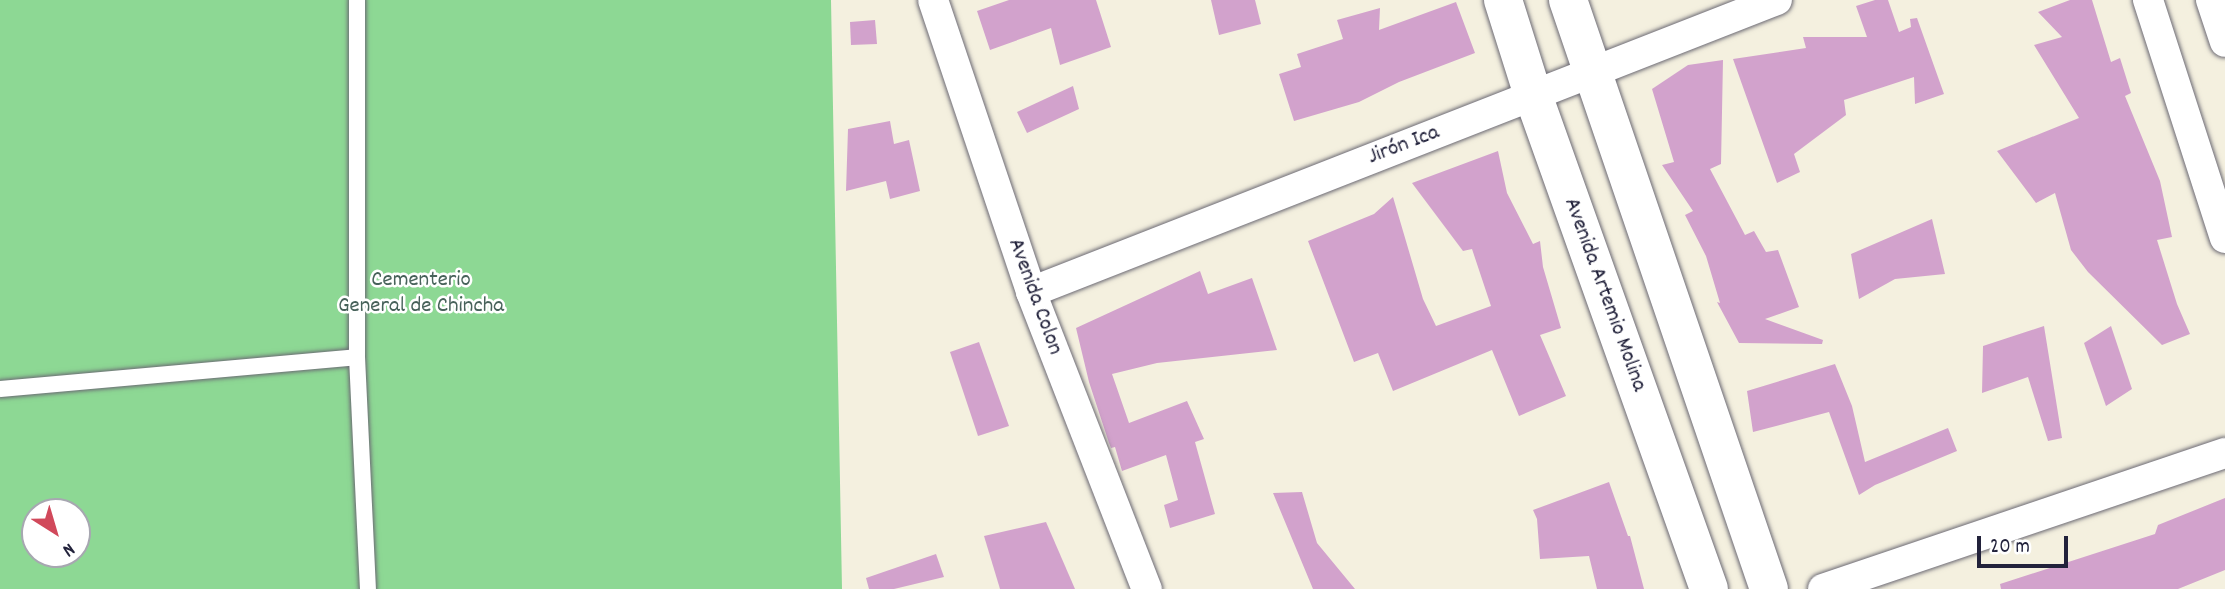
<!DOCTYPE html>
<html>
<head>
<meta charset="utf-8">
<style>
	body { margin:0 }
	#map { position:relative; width:2225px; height:589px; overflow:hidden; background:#f4f0df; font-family:Dekko,sans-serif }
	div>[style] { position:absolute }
	.green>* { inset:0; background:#8dd894 }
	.building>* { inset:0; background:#d2a2cc }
	.roads { filter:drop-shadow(0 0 2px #6c6a74) drop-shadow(0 0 2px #6c6a74) }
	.lane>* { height:16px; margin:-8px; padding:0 8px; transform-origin:8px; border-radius:8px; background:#fff }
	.street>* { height:30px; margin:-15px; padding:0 15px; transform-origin:15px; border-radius:15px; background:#fff }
	.secondary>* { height:38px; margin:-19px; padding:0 19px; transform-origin:19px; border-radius:19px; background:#fff }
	span { translate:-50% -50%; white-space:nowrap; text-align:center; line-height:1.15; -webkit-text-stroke:5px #fff; paint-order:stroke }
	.street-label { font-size:23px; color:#22223b }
	.park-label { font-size:23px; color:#47625a }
	.north { position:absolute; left:21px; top:498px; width:70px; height:70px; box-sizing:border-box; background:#fff; border:2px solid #a7a7b1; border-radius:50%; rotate:143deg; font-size:19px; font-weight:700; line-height:28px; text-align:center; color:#22223b }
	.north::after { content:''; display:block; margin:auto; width:24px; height:32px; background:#d1495b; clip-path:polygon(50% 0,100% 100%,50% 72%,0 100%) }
	.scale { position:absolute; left:1977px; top:536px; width:91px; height:32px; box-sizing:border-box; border:4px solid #22223b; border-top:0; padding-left:9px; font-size:21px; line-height:24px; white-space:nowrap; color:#22223b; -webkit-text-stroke:5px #fff; paint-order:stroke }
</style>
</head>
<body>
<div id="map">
	<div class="green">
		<i style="clip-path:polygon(evenodd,0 0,831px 0,842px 589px,0 589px,0 0,35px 512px,77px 512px,77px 554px,35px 554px,35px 512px)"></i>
	</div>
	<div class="building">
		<i style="clip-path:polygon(1009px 0,1096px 0,1111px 47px,1060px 65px,1051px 28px,990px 50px,977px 11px)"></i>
		<i style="clip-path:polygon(1211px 0,1255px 0,1261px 24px,1219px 35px)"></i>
		<i style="clip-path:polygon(1875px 0,1888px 0,1899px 32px,1911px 27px,1910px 19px,1917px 18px,1944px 94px,1915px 104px,1914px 77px,1844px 100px,1846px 115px,1794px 154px,1800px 172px,1777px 183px,1733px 59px,1806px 48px,1803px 37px,1867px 37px,1856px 6px)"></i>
		<i style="clip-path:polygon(2070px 0,2092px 0,2111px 62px,2120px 58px,2131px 93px,2125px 96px,2160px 181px,2172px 237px,2157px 240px,2177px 304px,2190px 334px,2162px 345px,2088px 272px,2071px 250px,2055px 193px,2036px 203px,1997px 151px,2079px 118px,2034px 45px,2062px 37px,2038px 12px)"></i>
		<i style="clip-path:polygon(1456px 2px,1475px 53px,1399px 82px,1359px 102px,1294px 121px,1279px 74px,1301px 67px,1297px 54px,1343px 39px,1337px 20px,1380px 8px,1379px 30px)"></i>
		<i style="clip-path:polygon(875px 20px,877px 44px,851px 45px,850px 22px)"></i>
		<i style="clip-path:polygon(1723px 60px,1721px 164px,1710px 169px,1745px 235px,1754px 231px,1766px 252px,1778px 250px,1799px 307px,1765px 319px,1823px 340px,1822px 344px,1739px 343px,1717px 302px,1720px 303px,1706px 256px,1685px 215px,1693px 211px,1662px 165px,1674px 162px,1652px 89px,1688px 65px)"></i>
		<i style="clip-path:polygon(1073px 86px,1079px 109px,1027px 133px,1017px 112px)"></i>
		<i style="clip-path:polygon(890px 121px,894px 144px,909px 140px,920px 191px,890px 199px,886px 181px,846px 191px,848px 129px)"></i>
		<i style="clip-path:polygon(1498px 151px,1507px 193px,1533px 244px,1540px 241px,1543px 267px,1561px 328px,1540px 335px,1566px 396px,1519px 416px,1492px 350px,1393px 391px,1378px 353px,1354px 362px,1308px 241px,1374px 214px,1393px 197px,1423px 299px,1436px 326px,1491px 306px,1472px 249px,1463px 251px,1412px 183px)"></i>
		<i style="clip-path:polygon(1932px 219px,1945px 274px,1895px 279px,1859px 299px,1851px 254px)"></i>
		<i style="clip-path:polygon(1200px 271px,1208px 294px,1252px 278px,1277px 350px,1157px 363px,1112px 374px,1129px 423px,1187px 401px,1204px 439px,1195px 442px,1215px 514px,1170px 528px,1164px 505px,1178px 500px,1166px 455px,1122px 471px,1115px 447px,1111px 448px,1109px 443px,1089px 382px,1076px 328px)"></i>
		<i style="clip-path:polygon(2044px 326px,2062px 438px,2048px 441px,2028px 377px,1982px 393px,1983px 346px)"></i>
		<i style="clip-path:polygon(2111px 326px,2132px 389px,2106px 406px,2084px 343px)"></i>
		<i style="clip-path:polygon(979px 342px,1009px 426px,978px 436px,950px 352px)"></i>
		<i style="clip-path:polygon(1835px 364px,1852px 406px,1865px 462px,1948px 428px,1957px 451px,1875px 485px,1859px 495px,1829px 412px,1753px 432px,1747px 391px)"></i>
		<i style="clip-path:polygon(1609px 482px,1628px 536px,1630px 536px,1644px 589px,1597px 589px,1589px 556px,1540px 559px,1537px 519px,1533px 510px)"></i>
		<i style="clip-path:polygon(1302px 492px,1317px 543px,1355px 589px,1313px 589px,1273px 493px)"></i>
		<i style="clip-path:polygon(2225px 498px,2225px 570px,2178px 589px,2001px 589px,2000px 584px,2155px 534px,2158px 525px)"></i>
		<i style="clip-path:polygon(1046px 522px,1075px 589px,1000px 589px,984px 536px)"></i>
		<i style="clip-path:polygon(936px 554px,944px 577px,894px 589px,869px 589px,866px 578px)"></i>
	</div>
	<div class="roads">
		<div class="lane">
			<i style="left:357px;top:0;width:357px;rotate:90deg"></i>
			<i style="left:357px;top:357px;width:232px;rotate:87.3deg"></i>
			<i style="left:0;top:389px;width:358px;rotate:-5.1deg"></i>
		</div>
		<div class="street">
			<i style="left:933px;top:0;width:308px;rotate:71.4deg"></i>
			<i style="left:1031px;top:292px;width:319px;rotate:68.7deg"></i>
			<i style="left:2148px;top:0;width:250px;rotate:72.1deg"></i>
			<i style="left:2211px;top:0;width:44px;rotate:71.6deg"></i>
			<i style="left:1031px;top:292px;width:801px;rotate:-21.38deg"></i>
			<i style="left:1823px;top:589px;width:424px;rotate:-18.7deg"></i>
		</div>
		<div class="secondary">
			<i style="left:1503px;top:0;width:100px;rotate:72.5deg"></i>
			<i style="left:1533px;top:95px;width:524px;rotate:70.39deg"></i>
			<i style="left:1568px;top:0;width:622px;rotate:71.16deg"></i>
		</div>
	</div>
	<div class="street-label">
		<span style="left:1404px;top:146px;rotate:-21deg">Jirón Ica</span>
		<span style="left:1604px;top:295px;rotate:70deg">Avenida Artemio Molina</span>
		<span style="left:1034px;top:297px;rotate:70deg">Avenida Colon</span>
	</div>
	<div class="park-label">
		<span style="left:421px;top:294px">Cementerio<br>General de Chincha</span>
	</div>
	<div class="north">N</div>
	<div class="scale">20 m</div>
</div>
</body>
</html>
